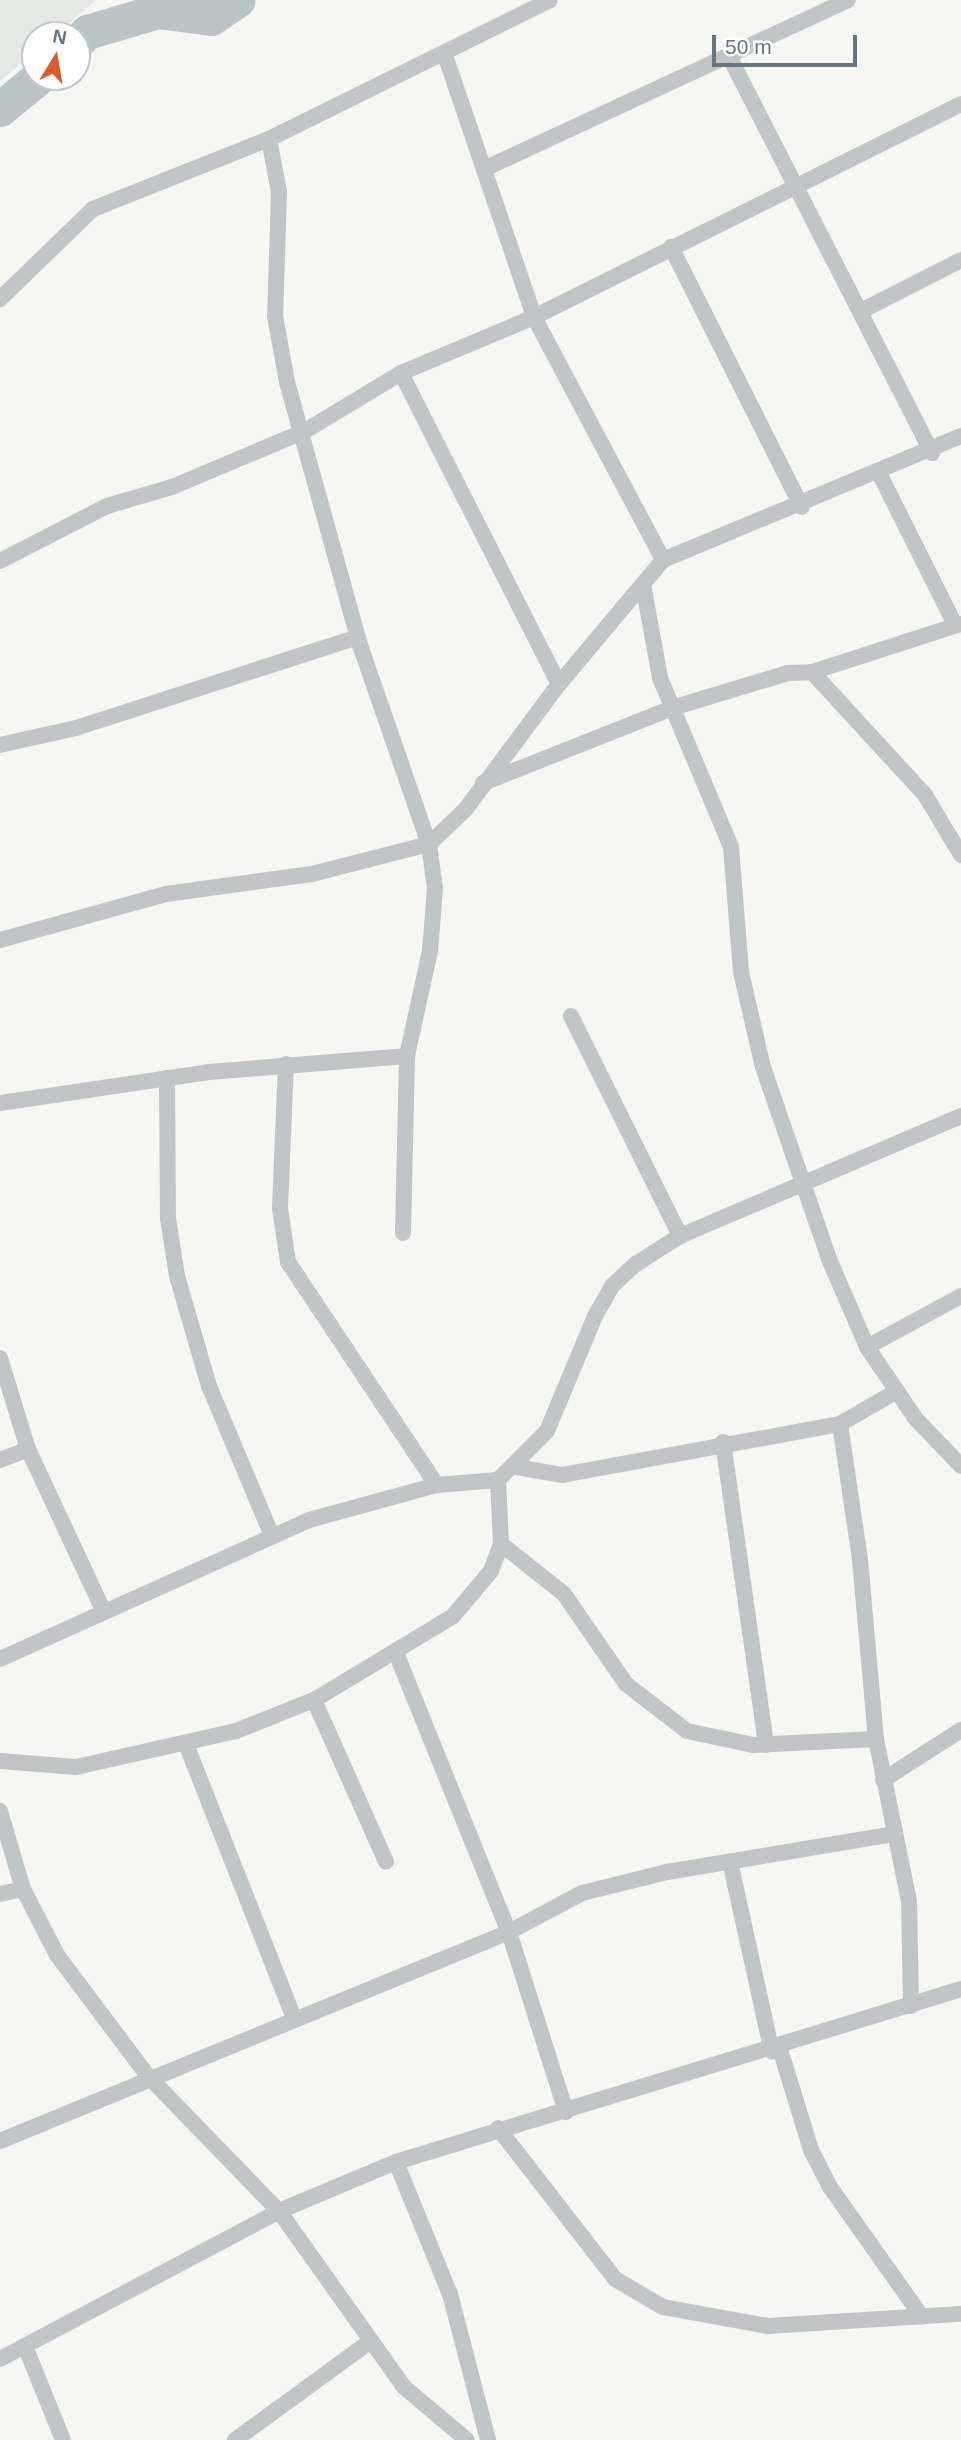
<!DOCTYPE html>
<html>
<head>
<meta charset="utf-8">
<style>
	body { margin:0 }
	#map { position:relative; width:961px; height:2440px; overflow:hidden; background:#f6f6f3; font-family:Helvetica,sans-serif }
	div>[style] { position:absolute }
	.built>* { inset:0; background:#e6e8e6 }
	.river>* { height:35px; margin:-17.5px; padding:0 17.5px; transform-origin:17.5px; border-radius:17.5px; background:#bbc5c9 }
	.street>* { height:16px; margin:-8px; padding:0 8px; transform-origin:8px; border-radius:8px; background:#c1c5c8 }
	span { translate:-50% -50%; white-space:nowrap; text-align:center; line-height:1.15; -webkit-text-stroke:7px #fff; paint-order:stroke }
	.north { position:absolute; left:21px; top:21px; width:70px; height:70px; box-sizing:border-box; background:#fff; border:2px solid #c2c8cd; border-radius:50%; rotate:11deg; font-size:19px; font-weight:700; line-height:28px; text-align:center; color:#667582 }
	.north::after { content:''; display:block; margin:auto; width:24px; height:32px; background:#da5c2e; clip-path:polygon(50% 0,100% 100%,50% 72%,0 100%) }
	.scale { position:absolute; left:712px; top:35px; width:145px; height:32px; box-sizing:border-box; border:4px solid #667582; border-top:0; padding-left:9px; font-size:21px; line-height:24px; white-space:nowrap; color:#667582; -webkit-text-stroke:5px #fff; paint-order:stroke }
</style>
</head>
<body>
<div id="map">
	<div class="built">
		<i style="clip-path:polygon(0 0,96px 0,55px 35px,35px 35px,35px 52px,0 81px)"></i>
	</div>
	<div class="river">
		<i style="left:77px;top:42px;width:14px;rotate:-45deg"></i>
		<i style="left:87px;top:32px;width:74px;rotate:-16.5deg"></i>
		<i style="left:158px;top:11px;width:53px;rotate:7.5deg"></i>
		<i style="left:211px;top:18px;width:32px;rotate:-34deg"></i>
		<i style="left:0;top:109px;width:50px;rotate:-39.4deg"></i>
	</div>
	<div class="street">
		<i style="left:445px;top:55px;width:277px;rotate:71.2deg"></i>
		<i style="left:534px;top:317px;width:275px;rotate:62deg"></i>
		<i style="left:729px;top:56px;width:446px;rotate:62.9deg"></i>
		<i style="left:269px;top:139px;width:54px;rotate:79.3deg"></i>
		<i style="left:279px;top:192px;width:124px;rotate:91.8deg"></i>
		<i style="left:275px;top:316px;width:67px;rotate:79.7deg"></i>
		<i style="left:287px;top:382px;width:276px;rotate:74.5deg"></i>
		<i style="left:361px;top:648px;width:207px;rotate:70.9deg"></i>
		<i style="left:429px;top:844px;width:45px;rotate:82.4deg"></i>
		<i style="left:435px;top:889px;width:62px;rotate:94.6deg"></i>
		<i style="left:430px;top:951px;width:107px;rotate:102.4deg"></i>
		<i style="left:407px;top:1056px;width:177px;rotate:91.3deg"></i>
		<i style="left:484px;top:169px;width:401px;rotate:-24.9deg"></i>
		<i style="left:671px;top:247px;width:291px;rotate:63.3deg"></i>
		<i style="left:0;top:299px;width:129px;rotate:-44.1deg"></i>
		<i style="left:93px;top:209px;width:189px;rotate:-21.7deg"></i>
		<i style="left:269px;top:139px;width:313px;rotate:-26.3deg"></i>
		<i style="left:861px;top:311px;width:112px;rotate:-27deg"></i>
		<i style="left:401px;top:373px;width:349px;rotate:63.1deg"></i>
		<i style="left:880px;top:475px;width:168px;rotate:63.4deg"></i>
		<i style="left:0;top:561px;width:120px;rotate:-27.2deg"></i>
		<i style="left:107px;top:506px;width:68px;rotate:-16.3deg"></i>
		<i style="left:172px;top:487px;width:144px;rotate:-22.8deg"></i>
		<i style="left:305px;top:431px;width:112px;rotate:-31.1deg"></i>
		<i style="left:401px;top:373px;width:144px;rotate:-22.8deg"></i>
		<i style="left:534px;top:317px;width:477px;rotate:-26.5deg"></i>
		<i style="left:643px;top:584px;width:96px;rotate:79.7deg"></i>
		<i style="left:660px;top:678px;width:183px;rotate:67.2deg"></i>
		<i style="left:731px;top:847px;width:125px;rotate:85.4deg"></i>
		<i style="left:741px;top:972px;width:98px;rotate:77deg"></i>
		<i style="left:763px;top:1067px;width:203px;rotate:71deg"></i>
		<i style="left:829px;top:1259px;width:96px;rotate:66.6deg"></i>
		<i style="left:867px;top:1347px;width:87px;rotate:55.8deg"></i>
		<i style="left:916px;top:1419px;width:65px;rotate:46.2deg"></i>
		<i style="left:812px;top:672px;width:167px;rotate:47.4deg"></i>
		<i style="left:925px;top:795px;width:70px;rotate:59deg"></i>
		<i style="left:0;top:745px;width:78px;rotate:-12.6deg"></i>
		<i style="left:76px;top:728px;width:296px;rotate:-17.9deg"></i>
		<i style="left:483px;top:783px;width:203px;rotate:-21.6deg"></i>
		<i style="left:672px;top:708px;width:121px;rotate:-16.8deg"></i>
		<i style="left:788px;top:673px;width:24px;rotate:-2deg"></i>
		<i style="left:812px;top:672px;width:157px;rotate:-17.9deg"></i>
		<i style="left:0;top:940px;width:172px;rotate:-15.5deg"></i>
		<i style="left:166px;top:894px;width:147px;rotate:-7.8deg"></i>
		<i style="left:312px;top:874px;width:121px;rotate:-14.4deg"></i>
		<i style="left:429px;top:844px;width:50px;rotate:-43.4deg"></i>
		<i style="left:465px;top:810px;width:157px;rotate:-53.3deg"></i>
		<i style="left:559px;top:684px;width:162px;rotate:-50deg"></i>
		<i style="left:663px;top:560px;width:323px;rotate:-22.6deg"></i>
		<i style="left:571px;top:1016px;width:246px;rotate:63.6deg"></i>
		<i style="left:286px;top:1064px;width:144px;rotate:92.4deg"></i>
		<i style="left:280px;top:1208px;width:55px;rotate:81.6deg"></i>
		<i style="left:288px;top:1262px;width:268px;rotate:56.3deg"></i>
		<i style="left:167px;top:1078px;width:140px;rotate:89.6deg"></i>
		<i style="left:168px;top:1218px;width:59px;rotate:81.2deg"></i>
		<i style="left:177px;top:1276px;width:115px;rotate:73.8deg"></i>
		<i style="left:209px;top:1386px;width:163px;rotate:67.2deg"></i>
		<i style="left:0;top:1103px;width:211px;rotate:-8.4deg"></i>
		<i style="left:209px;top:1072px;width:199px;rotate:-4.6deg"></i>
		<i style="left:867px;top:1347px;width:107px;rotate:-28.5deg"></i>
		<i style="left:0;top:1358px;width:95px;rotate:72.9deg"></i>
		<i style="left:28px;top:1449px;width:178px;rotate:65deg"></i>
		<i style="left:840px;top:1424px;width:137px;rotate:81.6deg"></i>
		<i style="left:860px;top:1560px;width:180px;rotate:84.9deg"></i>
		<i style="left:876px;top:1739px;width:165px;rotate:78.5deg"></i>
		<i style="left:909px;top:1901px;width:105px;rotate:88.9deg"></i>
		<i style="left:723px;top:1442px;width:306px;rotate:81.9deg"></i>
		<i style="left:0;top:1460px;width:30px;rotate:-21deg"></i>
		<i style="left:517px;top:1467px;width:46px;rotate:10.1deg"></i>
		<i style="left:562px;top:1475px;width:283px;rotate:-10.4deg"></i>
		<i style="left:840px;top:1424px;width:66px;rotate:-30.1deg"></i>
		<i style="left:501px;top:1544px;width:80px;rotate:38.4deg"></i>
		<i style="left:564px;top:1594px;width:109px;rotate:55.4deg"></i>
		<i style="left:626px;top:1684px;width:77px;rotate:37.6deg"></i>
		<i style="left:687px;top:1731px;width:67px;rotate:12deg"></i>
		<i style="left:753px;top:1745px;width:123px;rotate:-2.8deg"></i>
		<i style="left:396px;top:1653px;width:301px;rotate:68deg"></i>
		<i style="left:509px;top:1932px;width:189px;rotate:72.4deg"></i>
		<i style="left:0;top:1659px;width:339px;rotate:-24.2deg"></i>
		<i style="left:309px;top:1520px;width:133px;rotate:-15.3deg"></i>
		<i style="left:437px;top:1485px;width:61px;rotate:-4.7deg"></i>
		<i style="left:498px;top:1480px;width:69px;rotate:-45deg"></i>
		<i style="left:547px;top:1431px;width:125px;rotate:-67.3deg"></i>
		<i style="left:595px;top:1316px;width:34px;rotate:-60deg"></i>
		<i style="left:612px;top:1286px;width:33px;rotate:-43deg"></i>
		<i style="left:636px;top:1264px;width:52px;rotate:-32.5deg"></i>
		<i style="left:680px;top:1236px;width:306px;rotate:-23.1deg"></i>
		<i style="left:314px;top:1700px;width:177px;rotate:66deg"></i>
		<i style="left:186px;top:1744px;width:295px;rotate:68.5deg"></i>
		<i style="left:0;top:1761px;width:76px;rotate:4.5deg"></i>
		<i style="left:76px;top:1767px;width:164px;rotate:-12.7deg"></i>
		<i style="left:236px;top:1731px;width:84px;rotate:-21.7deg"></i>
		<i style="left:314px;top:1700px;width:162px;rotate:-31.1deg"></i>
		<i style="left:453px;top:1616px;width:59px;rotate:-49.8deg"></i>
		<i style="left:491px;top:1571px;width:29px;rotate:-70deg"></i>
		<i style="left:501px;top:1544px;width:64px;rotate:-92.7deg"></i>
		<i style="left:883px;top:1780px;width:93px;rotate:-32.7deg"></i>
		<i style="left:0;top:1811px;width:81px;rotate:73.6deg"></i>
		<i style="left:23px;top:1889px;width:74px;rotate:62.7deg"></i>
		<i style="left:57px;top:1955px;width:150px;rotate:53.1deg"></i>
		<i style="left:147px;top:2075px;width:190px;rotate:45.9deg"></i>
		<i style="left:279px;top:2211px;width:216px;rotate:54.6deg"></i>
		<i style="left:404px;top:2387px;width:82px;rotate:40.1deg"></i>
		<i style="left:731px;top:1866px;width:190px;rotate:77.6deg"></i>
		<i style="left:0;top:1894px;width:24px;rotate:-12deg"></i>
		<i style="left:780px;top:2049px;width:106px;rotate:72.9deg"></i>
		<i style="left:811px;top:2150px;width:42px;rotate:62.8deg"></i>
		<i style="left:830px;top:2187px;width:159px;rotate:54.7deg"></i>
		<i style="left:498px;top:2128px;width:191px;rotate:52.2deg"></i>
		<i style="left:615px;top:2279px;width:56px;rotate:30.3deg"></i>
		<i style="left:663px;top:2307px;width:107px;rotate:10.3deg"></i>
		<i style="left:768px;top:2326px;width:193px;rotate:-3.6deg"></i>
		<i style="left:0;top:2141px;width:550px;rotate:-22.32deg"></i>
		<i style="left:509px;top:1932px;width:83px;rotate:-28.1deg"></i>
		<i style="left:582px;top:1893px;width:88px;rotate:-13.9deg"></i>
		<i style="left:667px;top:1872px;width:231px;rotate:-9.5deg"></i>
		<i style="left:396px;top:2162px;width:143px;rotate:67.8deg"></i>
		<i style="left:450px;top:2294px;width:151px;rotate:75.4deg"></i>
		<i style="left:25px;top:2346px;width:101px;rotate:68deg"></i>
		<i style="left:0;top:2359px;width:316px;rotate:-27.9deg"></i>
		<i style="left:279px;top:2211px;width:127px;rotate:-22.7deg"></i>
		<i style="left:396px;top:2162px;width:591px;rotate:-17.02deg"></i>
		<i style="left:235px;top:2440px;width:168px;rotate:-36.1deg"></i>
	</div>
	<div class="north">N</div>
	<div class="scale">50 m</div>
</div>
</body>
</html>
